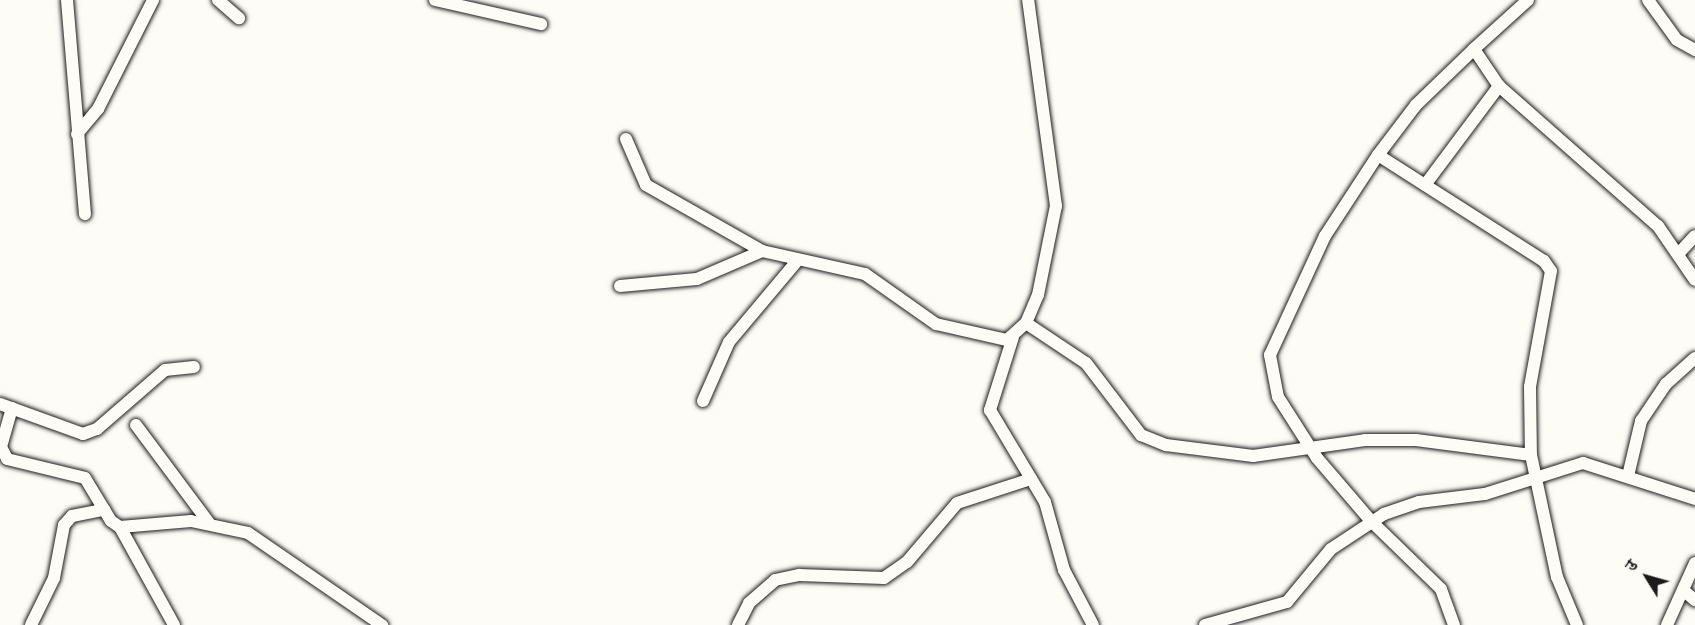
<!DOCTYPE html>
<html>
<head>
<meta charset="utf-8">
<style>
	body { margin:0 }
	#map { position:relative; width:1695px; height:625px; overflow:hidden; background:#fdfcf7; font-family:Dekko,"Playpen Sans Deva",sans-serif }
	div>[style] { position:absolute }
	.roads { filter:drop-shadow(0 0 2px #1c1c1c) drop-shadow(0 0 2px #1c1c1c) }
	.minor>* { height:12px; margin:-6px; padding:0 6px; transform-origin:6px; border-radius:6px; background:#fdfcf7 }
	span { translate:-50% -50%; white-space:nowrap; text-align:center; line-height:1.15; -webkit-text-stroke:5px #fdfcf7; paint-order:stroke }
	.north { position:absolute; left:1617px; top:547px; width:60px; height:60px; -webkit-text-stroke:4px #fdfcf7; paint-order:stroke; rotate:307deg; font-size:16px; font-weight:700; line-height:24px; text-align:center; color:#1c1c1c }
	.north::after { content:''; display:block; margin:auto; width:21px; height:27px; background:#1c1c1c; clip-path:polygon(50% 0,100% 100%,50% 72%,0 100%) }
</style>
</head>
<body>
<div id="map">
	<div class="roads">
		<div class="minor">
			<i style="left:67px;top:0;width:215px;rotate:85.2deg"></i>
			<i style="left:218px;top:0;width:28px;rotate:41deg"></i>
			<i style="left:435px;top:0;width:109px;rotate:12.8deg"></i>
			<i style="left:1528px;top:0;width:73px;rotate:137.8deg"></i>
			<i style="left:1474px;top:49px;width:45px;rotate:56deg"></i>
			<i style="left:1499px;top:86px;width:212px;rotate:41.4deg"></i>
			<i style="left:1658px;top:226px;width:65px;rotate:55.6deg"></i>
			<i style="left:1648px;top:0;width:49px;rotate:54.1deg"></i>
			<i style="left:1677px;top:40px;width:21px;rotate:29deg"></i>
			<i style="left:77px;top:134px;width:33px;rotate:-50deg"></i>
			<i style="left:98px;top:109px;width:122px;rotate:-63.2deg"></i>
			<i style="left:626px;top:139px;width:50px;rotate:66.5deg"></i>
			<i style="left:646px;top:185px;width:133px;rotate:29.6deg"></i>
			<i style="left:762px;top:251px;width:106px;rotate:12.6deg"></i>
			<i style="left:865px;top:274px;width:87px;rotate:35.2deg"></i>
			<i style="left:936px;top:324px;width:73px;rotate:12.7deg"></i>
			<i style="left:1007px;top:340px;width:25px;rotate:-42deg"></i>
			<i style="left:1026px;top:323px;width:30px;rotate:-67deg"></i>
			<i style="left:1038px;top:295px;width:91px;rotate:-78.6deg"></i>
			<i style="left:1056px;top:206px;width:208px;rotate:-97.7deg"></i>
			<i style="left:1378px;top:155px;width:197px;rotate:32.6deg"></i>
			<i style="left:1544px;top:261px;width:12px;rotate:55deg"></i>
			<i style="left:1551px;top:271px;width:118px;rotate:100.3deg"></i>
			<i style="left:1530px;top:387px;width:68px;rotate:89.2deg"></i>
			<i style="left:1531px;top:455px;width:125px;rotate:78deg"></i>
			<i style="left:1557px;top:577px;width:52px;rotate:67.4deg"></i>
			<i style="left:1425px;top:185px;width:124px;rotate:-53.2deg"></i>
			<i style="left:1679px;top:253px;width:23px;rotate:-47deg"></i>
			<i style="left:620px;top:286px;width:77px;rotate:-5.2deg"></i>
			<i style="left:697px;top:279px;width:71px;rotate:-23.3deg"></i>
			<i style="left:1026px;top:323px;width:72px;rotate:33.7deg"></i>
			<i style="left:1086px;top:363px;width:91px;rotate:52.6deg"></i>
			<i style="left:1141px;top:435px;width:27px;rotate:22deg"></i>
			<i style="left:1166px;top:445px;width:88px;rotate:7.2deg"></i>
			<i style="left:1253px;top:456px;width:113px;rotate:-8.1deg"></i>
			<i style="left:1365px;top:440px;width:51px"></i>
			<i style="left:1416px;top:440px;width:116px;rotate:7.4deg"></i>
			<i style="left:1013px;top:337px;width:77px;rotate:107.5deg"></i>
			<i style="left:990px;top:410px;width:107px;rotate:59.1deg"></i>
			<i style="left:1045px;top:502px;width:71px;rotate:74.4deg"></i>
			<i style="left:1064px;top:570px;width:62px;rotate:62.2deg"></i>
			<i style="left:703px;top:401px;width:64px;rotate:-66.2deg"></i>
			<i style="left:729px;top:342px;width:106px;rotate:-50deg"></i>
			<i style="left:0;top:404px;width:88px;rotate:19.9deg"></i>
			<i style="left:83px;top:434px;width:15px;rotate:-20deg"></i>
			<i style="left:97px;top:429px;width:90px;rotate:-40.9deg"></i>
			<i style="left:165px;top:370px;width:29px;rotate:-6deg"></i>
			<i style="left:12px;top:408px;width:41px;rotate:105.8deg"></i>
			<i style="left:1px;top:447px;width:13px;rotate:63deg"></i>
			<i style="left:7px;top:459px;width:80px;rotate:13.7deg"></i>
			<i style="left:85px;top:478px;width:50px;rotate:58.8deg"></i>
			<i style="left:111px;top:521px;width:11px;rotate:34deg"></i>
			<i style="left:120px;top:527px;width:71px;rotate:-4.8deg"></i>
			<i style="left:191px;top:521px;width:58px;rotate:11.9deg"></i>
			<i style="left:248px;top:533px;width:163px;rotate:34.5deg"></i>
			<i style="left:136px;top:425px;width:122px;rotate:53.3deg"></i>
			<i style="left:1628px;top:476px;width:57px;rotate:-76.7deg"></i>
			<i style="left:1641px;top:421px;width:45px;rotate:-56deg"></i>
			<i style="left:1666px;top:384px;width:39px;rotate:-42deg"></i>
			<i style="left:120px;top:527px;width:112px;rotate:61.1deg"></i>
			<i style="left:1683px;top:590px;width:16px;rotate:40deg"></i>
			<i style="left:31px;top:625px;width:52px;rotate:-63.9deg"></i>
			<i style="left:54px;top:578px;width:54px;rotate:-79.3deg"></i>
			<i style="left:64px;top:525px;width:12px;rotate:-48deg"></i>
			<i style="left:72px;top:516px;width:33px;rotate:-11deg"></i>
			<i style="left:738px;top:625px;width:25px;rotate:-63deg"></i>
			<i style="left:749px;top:603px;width:35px;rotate:-41deg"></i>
			<i style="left:775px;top:580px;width:25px;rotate:-12deg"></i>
			<i style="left:799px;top:575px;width:85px;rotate:2deg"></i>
			<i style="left:884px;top:578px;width:28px;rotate:-35deg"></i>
			<i style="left:907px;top:562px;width:77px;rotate:-49.7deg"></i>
			<i style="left:957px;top:503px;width:78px;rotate:-18deg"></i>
			<i style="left:1205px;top:625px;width:85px;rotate:-15.7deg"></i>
			<i style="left:1287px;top:602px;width:69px;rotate:-50.3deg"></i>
			<i style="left:1331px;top:549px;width:64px;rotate:-33.4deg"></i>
			<i style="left:1384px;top:514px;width:37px;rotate:-19deg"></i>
			<i style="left:1419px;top:502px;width:66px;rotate:-6.9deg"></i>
			<i style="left:1485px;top:494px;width:103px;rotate:-17.6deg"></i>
			<i style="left:1583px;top:463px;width:118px;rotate:17.8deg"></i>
			<i style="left:1454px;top:625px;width:38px;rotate:-110deg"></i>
			<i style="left:1441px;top:589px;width:98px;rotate:-135.8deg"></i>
			<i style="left:1371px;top:521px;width:83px;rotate:-130.6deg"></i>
			<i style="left:1317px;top:458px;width:72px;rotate:-122.6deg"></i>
			<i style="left:1278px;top:397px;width:43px;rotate:-100.8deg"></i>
			<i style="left:1270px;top:355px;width:131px;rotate:-65.2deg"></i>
			<i style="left:1325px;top:236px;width:97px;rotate:-56.8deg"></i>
			<i style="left:1378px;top:155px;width:63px;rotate:-52.8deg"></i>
			<i style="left:1416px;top:105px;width:81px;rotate:-44deg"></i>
			<i style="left:1667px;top:625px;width:68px;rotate:-65.7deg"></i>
		</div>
	</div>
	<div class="north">उ</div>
</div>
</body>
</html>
